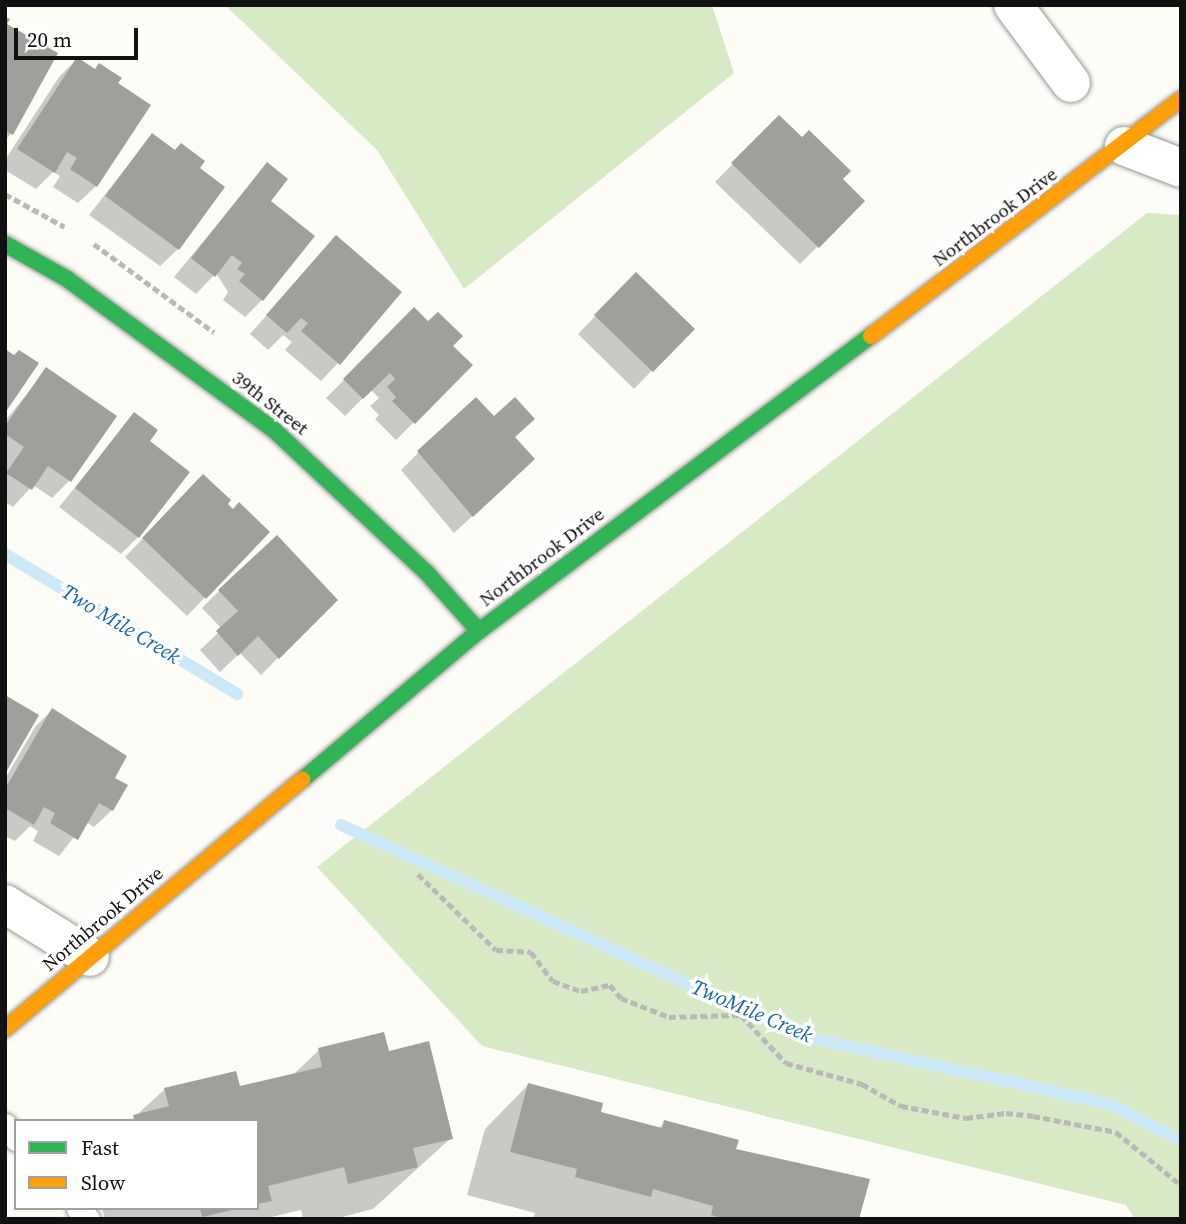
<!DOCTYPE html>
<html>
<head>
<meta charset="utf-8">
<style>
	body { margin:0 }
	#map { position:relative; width:1186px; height:1224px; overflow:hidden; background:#fdfcf7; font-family:"Source Serif 4",serif }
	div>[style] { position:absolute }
	.forest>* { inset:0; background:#d8eac5 }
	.shadow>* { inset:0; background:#0003 }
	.stream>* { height:12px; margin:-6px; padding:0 6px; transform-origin:6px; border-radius:6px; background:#cde8f7 }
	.building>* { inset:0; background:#a19f9c }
	.path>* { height:4.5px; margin-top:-2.25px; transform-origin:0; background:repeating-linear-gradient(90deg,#b9b9b8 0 7px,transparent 0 10.5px) }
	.roads { filter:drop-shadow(0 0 2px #979795) drop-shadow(0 0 2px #979795) }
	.lane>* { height:23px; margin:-11.5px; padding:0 11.5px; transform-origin:11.5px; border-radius:11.5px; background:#fffffe }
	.street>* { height:38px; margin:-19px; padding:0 19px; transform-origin:19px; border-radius:19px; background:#fffffe }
	.fast>* { height:16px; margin:-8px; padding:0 8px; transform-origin:8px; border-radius:8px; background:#30b455 }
	.slow>* { height:16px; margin:-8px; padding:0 8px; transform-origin:8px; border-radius:8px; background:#ff9f0a }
	span { translate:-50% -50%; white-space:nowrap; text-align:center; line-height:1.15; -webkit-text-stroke:7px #fff; paint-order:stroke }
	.street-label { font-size:19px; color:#111 }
	.water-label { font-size:21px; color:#1768a6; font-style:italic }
	.frame { position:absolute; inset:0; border:7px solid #111; pointer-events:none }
	.legend { position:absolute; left:14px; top:1119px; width:245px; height:91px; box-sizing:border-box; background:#fff; border:2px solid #a0a0a0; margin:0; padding:9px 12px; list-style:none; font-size:21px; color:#111 }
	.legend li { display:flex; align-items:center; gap:14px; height:35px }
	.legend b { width:35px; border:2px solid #a0a0a0 }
	.scale { position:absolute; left:14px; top:28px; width:124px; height:32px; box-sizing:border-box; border:4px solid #111; border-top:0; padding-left:9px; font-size:21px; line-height:24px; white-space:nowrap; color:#111; -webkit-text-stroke:5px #fff; paint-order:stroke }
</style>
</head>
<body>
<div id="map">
	<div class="forest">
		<i style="clip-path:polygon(225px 5px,712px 5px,734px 73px,464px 289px,377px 150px)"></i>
		<i style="clip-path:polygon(1147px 213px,1181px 215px,1181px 1219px,1135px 1219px,1126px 1205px,482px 1046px,317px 867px)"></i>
	</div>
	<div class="shadow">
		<i style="clip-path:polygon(5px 25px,11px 134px,5px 140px)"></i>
		<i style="clip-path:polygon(77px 59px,96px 186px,78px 203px,53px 187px,60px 176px,53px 172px,36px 189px,5px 170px,5px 160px,59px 77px)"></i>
		<i style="clip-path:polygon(779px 117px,863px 201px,800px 264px,715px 182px)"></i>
		<i style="clip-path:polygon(152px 135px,198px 168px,178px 249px,160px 266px,89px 215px)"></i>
		<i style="clip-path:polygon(267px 164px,262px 300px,245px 317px,223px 300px,228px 292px,216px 273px,196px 294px,174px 277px)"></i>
		<i style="clip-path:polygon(336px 237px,338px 363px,321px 381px,285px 350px,292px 342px,283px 335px,268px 350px,250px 334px)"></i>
		<i style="clip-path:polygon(636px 274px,692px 329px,634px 389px,578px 334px)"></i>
		<i style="clip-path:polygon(414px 310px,470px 366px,396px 440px,375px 419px,379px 415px,370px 406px,379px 398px,371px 390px,345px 416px,326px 398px)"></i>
		<i style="clip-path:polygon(47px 369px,70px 480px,52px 498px,33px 485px,13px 507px,5px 502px,5px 421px)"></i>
		<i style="clip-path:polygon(135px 414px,148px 441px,138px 537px,121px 554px,59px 507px)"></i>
		<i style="clip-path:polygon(513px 438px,515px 477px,454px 533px,401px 470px,419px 452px)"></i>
		<i style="clip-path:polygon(186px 494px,225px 504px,268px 532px,187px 616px,125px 557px)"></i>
		<i style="clip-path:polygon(219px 591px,335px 600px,261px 675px,240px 653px,220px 672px,200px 650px,222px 629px,202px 608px)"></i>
		<i style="clip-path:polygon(52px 710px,112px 778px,112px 810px,94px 827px,86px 822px,59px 856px,33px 841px,38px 831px,30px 826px,15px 841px,5px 836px,5px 779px,35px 727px)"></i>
		<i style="clip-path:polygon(319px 1050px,388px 1053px,451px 1138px,373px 1209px,334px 1219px,303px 1219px,301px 1210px,263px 1219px,105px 1219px,102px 1208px,257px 1208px,257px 1121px,130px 1121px,165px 1089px,239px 1088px,292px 1076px)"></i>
		<i style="clip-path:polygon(528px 1085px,599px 1113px,658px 1129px,665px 1122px,734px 1150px,858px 1219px,533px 1219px,535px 1213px,467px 1195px,485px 1129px)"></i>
	</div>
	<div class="stream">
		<i style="left:5px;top:554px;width:271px;rotate:31.1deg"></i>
		<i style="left:341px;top:825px;width:506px;rotate:24.64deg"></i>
		<i style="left:801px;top:1036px;width:316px;rotate:12.4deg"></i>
		<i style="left:1110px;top:1104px;width:80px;rotate:27.5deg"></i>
	</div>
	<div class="building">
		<i style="clip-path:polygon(5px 17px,10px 19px,7px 24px,58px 53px,13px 135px,5px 130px)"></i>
		<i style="clip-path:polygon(77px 57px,95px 69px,99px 63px,122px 78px,118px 83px,151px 105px,97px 187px,70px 169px,77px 158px,67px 152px,55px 173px,17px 149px)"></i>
		<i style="clip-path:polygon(779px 115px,802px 137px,809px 130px,851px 171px,843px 179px,865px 201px,819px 248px,731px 163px)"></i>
		<i style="clip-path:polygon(152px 133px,175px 150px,181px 143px,205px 161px,200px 168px,225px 187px,179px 250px,105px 196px)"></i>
		<i style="clip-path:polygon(267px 162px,288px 179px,271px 201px,315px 236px,263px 301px,239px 281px,245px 274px,237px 269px,242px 263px,232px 255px,215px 277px,191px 258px)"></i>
		<i style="clip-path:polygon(336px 235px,402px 292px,340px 365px,301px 331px,308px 323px,301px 318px,287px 333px,266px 315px)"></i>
		<i style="clip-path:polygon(636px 272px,695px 329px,653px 372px,594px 315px)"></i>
		<i style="clip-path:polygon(414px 307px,428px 321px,438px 312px,463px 336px,453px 346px,473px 365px,415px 424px,392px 401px,396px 397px,387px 387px,395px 379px,390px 373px,363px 399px,343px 379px)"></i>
		<i style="clip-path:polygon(5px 349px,14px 355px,19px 350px,39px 363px,5px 413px)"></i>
		<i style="clip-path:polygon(46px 367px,117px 416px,71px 482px,48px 466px,32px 490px,6px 473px,24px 447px,5px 434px,5px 426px)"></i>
		<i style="clip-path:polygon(476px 397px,494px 416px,515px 397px,535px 419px,515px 437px,535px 459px,473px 517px,417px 451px)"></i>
		<i style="clip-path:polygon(134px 412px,158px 430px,150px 441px,190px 472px,139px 538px,75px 488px)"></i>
		<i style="clip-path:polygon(203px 474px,231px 500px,228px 504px,233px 509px,239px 502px,270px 532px,206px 599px,142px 538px)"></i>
		<i style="clip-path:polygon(277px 535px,338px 600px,279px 659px,258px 636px,238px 656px,216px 631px,238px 611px,218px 590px)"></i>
		<i style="clip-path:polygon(5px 695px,39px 715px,5px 774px)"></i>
		<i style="clip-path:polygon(52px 708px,127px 756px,115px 778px,128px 785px,113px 811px,99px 803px,78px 840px,50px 823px,55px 813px,44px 807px,34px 825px,5px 808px,5px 789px)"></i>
		<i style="clip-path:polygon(384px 1032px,389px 1051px,429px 1041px,453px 1139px,413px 1148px,418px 1167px,348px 1184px,344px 1167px,268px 1186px,272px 1201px,257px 1204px,257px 1121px,135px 1121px,133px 1115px,169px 1106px,164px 1088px,236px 1071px,240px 1086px,322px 1067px,318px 1048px)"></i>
		<i style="clip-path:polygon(528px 1083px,603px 1103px,601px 1112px,662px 1128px,664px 1120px,739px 1140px,736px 1149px,870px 1179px,859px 1219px,726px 1219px,711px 1215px,713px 1206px,653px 1189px,651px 1197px,575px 1177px,577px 1169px,510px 1152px)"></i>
		<i style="clip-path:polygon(200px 1208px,236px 1208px,236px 1209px,202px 1217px)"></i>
	</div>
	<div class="path">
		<i style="left:5px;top:194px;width:68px;rotate:28.8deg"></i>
		<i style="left:94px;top:244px;width:149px;rotate:36.3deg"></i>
		<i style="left:418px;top:874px;width:109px;rotate:44.3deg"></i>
		<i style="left:496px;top:950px;width:35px;rotate:3deg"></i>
		<i style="left:531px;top:952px;width:36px;rotate:53deg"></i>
		<i style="left:553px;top:981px;width:30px;rotate:20deg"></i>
		<i style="left:581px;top:991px;width:30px;rotate:-12deg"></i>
		<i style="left:610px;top:985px;width:17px;rotate:50deg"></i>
		<i style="left:621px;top:998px;width:52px;rotate:21.6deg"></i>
		<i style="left:669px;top:1017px;width:72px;rotate:-1.6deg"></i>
		<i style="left:741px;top:1015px;width:66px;rotate:46.8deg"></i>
		<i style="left:786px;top:1063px;width:79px;rotate:15.4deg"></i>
		<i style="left:862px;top:1084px;width:45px;rotate:29.4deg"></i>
		<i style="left:901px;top:1106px;width:66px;rotate:10.5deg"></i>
		<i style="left:966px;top:1118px;width:40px;rotate:-7.1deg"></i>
		<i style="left:1006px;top:1113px;width:27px;rotate:6deg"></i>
		<i style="left:1033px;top:1116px;width:85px;rotate:10.9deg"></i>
		<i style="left:1116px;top:1132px;width:84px;rotate:39.2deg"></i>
	</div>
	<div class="roads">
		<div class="lane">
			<i style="left:5px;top:1125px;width:18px;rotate:52deg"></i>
			<i style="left:78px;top:1208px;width:15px;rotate:48deg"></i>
		</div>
		<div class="street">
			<i style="left:1013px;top:5px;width:97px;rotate:53.4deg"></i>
			<i style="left:1124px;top:146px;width:61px;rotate:21.1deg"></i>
			<i style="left:5px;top:904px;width:100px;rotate:31.9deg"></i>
		</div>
		<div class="fast">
			<i style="left:5px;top:244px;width:71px;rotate:29.4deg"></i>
			<i style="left:67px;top:279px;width:255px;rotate:36.1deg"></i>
			<i style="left:273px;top:429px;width:209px;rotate:43.1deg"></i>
			<i style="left:426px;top:572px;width:79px;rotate:48.1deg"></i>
			<i style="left:302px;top:780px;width:231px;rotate:-40.1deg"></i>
			<i style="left:479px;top:631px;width:491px;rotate:-37deg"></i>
		</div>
		<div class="slow">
			<i style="left:871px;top:336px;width:390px;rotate:-37.4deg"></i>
			<i style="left:5px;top:1029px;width:388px;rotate:-40deg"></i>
		</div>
	</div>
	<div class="street-label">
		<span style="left:995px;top:217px;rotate:-37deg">Northbrook Drive</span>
		<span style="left:270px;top:403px;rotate:38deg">39th Street</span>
		<span style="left:542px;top:557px;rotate:-37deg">Northbrook Drive</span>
		<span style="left:103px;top:919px;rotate:-40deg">Northbrook Drive</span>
	</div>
	<div class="water-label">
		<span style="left:121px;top:624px;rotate:31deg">Two Mile Creek</span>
		<span style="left:752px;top:1011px;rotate:23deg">TwoMile Creek</span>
	</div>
	<div class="frame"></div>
	<ul class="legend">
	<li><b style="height:9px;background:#30b455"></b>Fast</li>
	<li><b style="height:9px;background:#ff9f0a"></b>Slow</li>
	</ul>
	<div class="scale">20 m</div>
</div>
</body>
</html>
